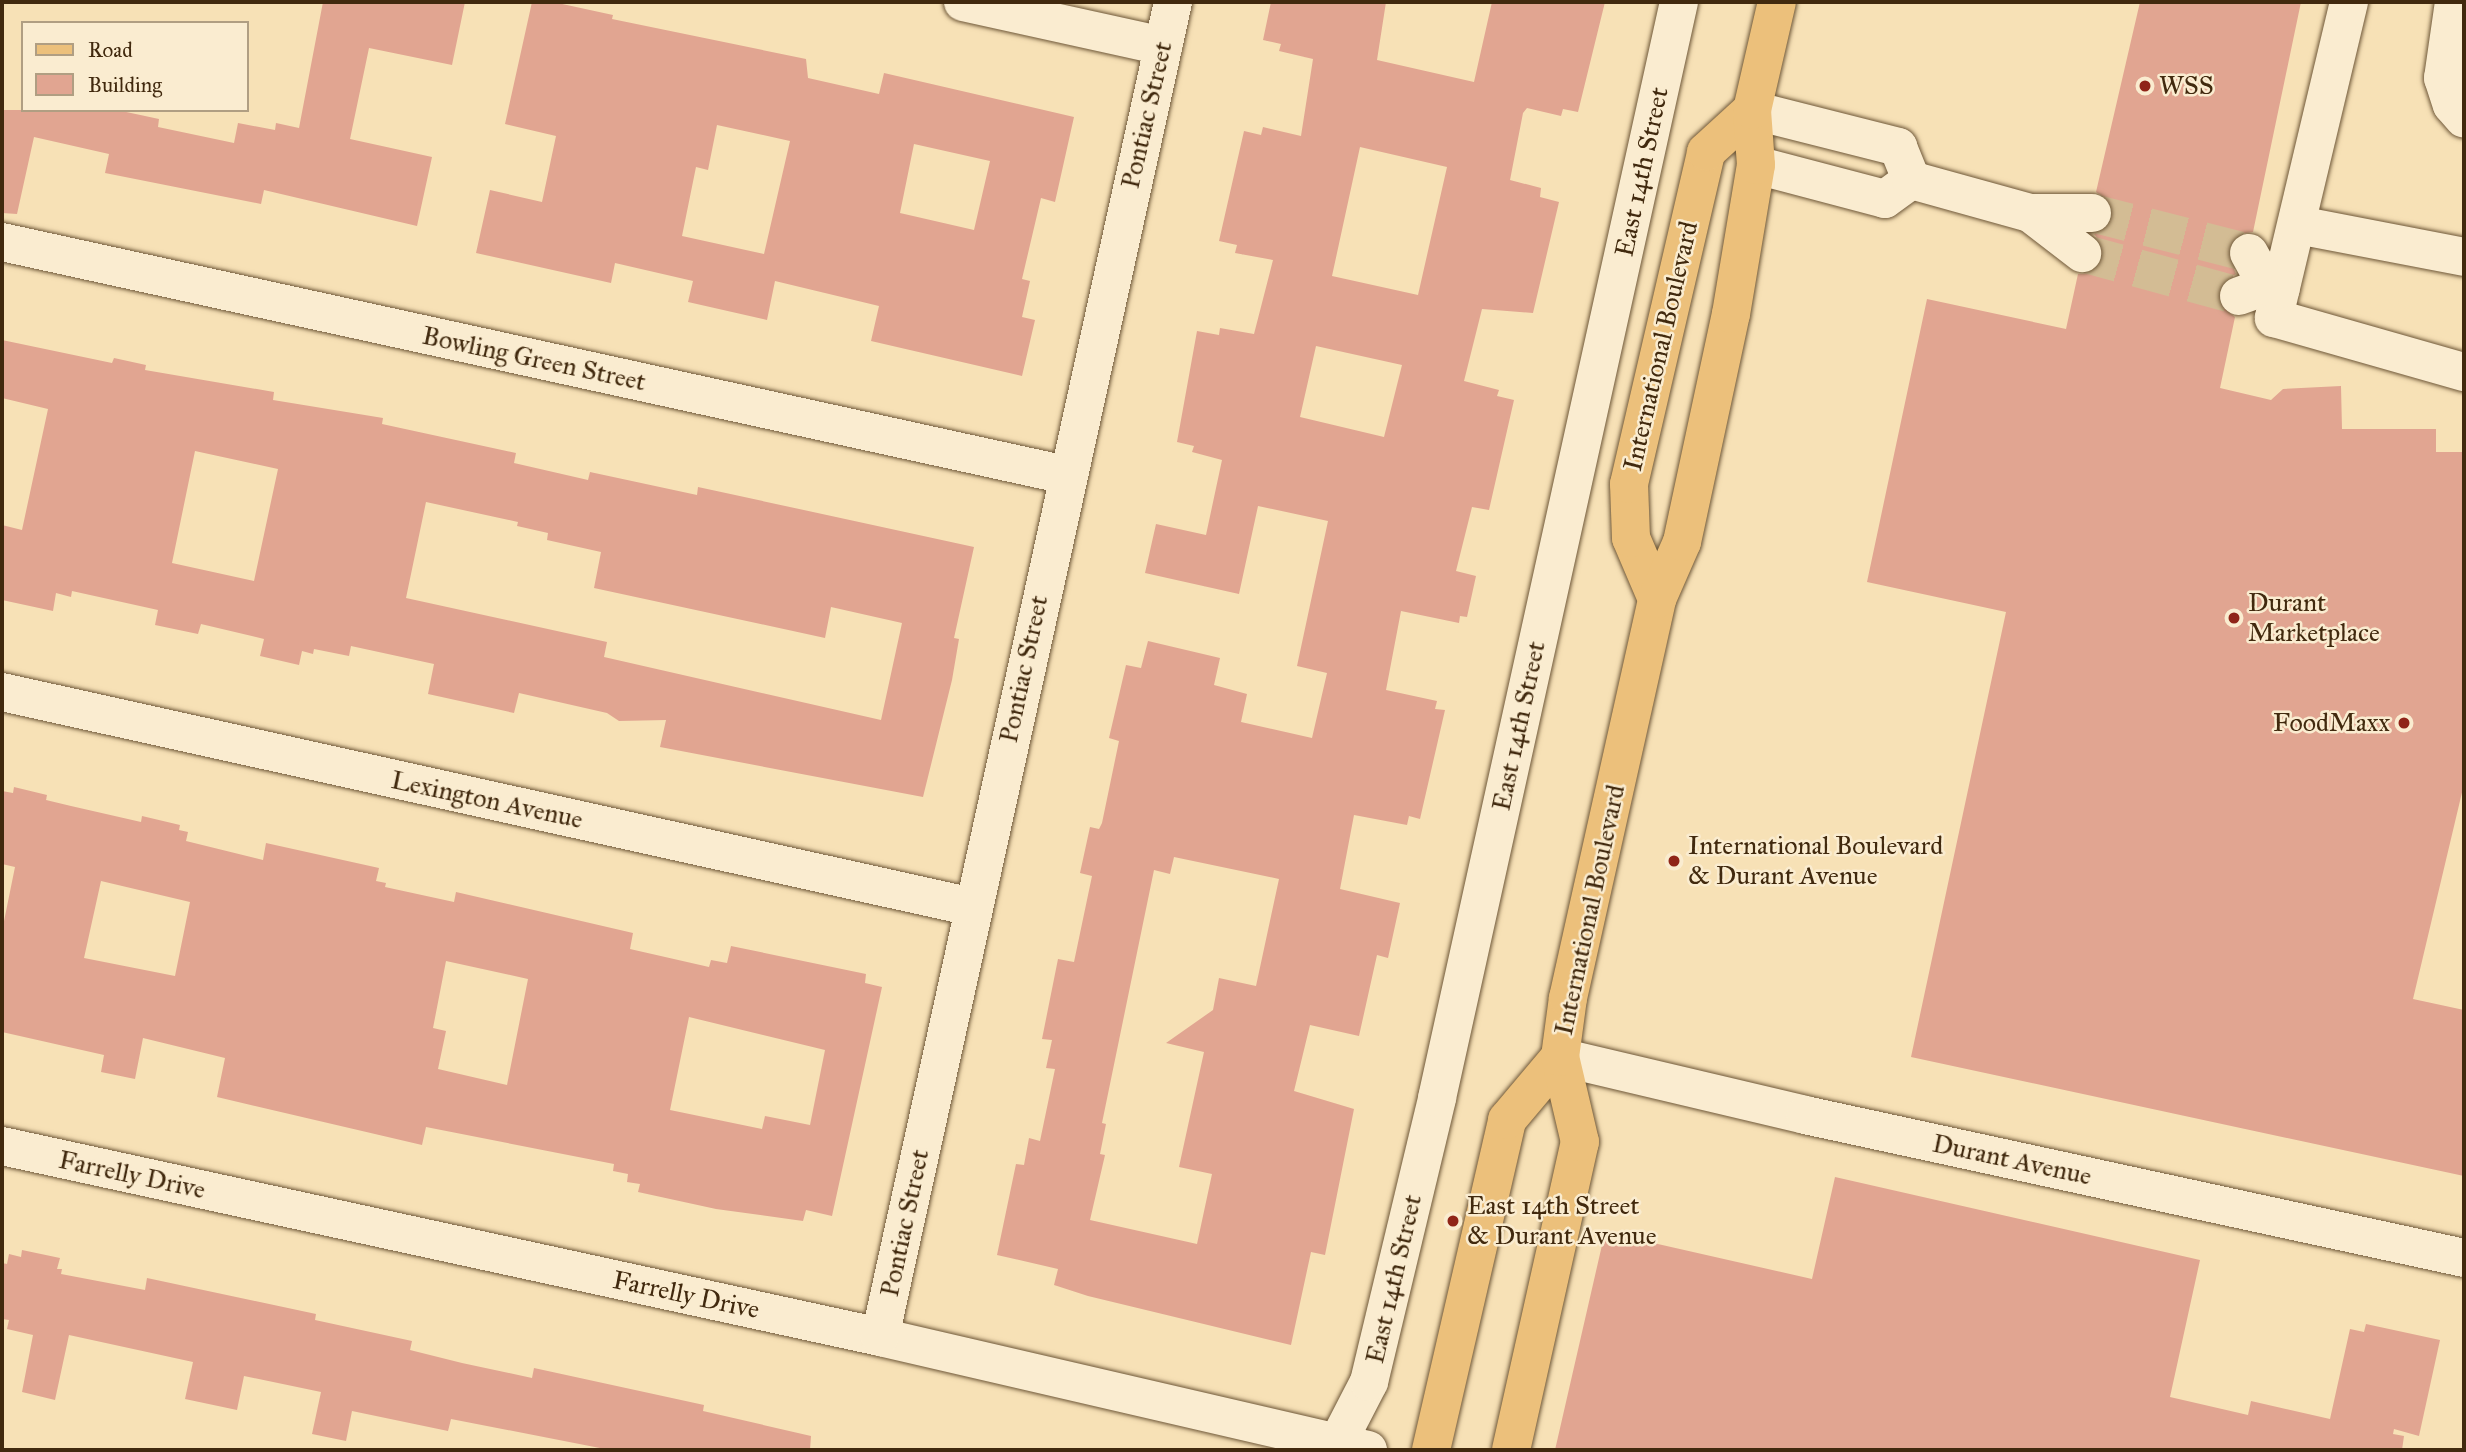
<!DOCTYPE html>
<html>
<head>
<meta charset="utf-8">
<style>
	body { margin:0 }
	#map { position:relative; width:2466px; height:1452px; overflow:hidden; background:#f7e1b6; font-family:"IM FELL Great Primer",serif }
	div>[style] { position:absolute }
	.building>* { inset:0; background:#e1a591 }
	.minor-tunnel>* { height:38px; margin-top:-19px; transform-origin:0; background:repeating-linear-gradient(90deg,#d3bc94 0 38px,transparent 0 57px) }
	.roads { filter:drop-shadow(0 0 2px #6e5738) drop-shadow(0 0 2px #6e5738) }
	.minor>* { height:38px; margin:-19px; padding:0 19px; transform-origin:19px; border-radius:19px; background:#faecd0 }
	.major>* { height:38px; margin:-19px; padding:0 19px; transform-origin:19px; border-radius:19px; background:#ecc07b }
	.dots>* { width:19px; height:19px; translate:-50% -50%; box-sizing:border-box; border:4px solid #faecd0; border-radius:50% }
	span { translate:-50% -50%; white-space:nowrap; text-align:center; line-height:1.15; -webkit-text-stroke:5px #faecd0; paint-order:stroke }
	.poi-label { font-size:26px; color:#41290e }
	.left { translate:0 -50%; text-align:left }
	.right { translate:-100% -50%; text-align:right }
	.street-label { font-size:26px; color:#41290e }
	.frame { position:absolute; inset:0; border:4px solid #41290e; pointer-events:none }
	.legend { position:absolute; left:21px; top:21px; width:228px; height:91px; box-sizing:border-box; background:#faecd0; border:2px solid #b09e82; margin:0; padding:9px 12px; list-style:none; font-size:21px; color:#41290e }
	.legend li { display:flex; align-items:center; gap:14px; height:35px }
	.legend b { width:35px; border:2px solid #b09e82 }
</style>
</head>
<body>
<div id="map">
	<div class="building">
		<i style="clip-path:polygon(323px 2px,465px 2px,452px 65px,369px 48px,350px 139px,432px 157px,417px 226px,264px 190px,261px 204px,105px 173px,109px 154px,34px 137px,17px 214px,2px 213px,2px 110px,117px 110px,159px 119px,158px 127px,234px 143px,238px 123px,275px 130px,276px 123px,299px 128px)"></i>
		<i style="clip-path:polygon(evenodd,532px 2px,553px 2px,613px 15px,612px 19px,806px 59px,808px 78px,879px 94px,884px 73px,1074px 117px,1055px 202px,1041px 198px,1022px 279px,1030px 281px,1022px 317px,1035px 320px,1022px 376px,871px 341px,879px 306px,775px 281px,767px 320px,688px 302px,693px 281px,615px 263px,611px 283px,476px 253px,490px 190px,542px 202px,556px 136px,505px 124px,532px 2px,717px 125px,790px 141px,764px 254px,682px 236px,696px 167px,708px 170px,717px 125px,532px 2px,914px 144px,990px 161px,974px 230px,900px 213px,914px 144px)"></i>
		<i style="clip-path:polygon(evenodd,1271px 2px,1386px 2px,1377px 60px,1474px 82px,1492px 2px,1605px 2px,1578px 112px,1563px 109px,1561px 116px,1527px 108px,1523px 113px,1510px 180px,1541px 188px,1540px 197px,1559px 202px,1533px 313px,1482px 309px,1464px 381px,1499px 390px,1497px 396px,1514px 400px,1489px 510px,1472px 507px,1456px 571px,1476px 576px,1467px 617px,1460px 616px,1459px 623px,1401px 611px,1386px 690px,1437px 701px,1435px 709px,1445px 710px,1420px 819px,1409px 816px,1407px 825px,1354px 815px,1340px 889px,1400px 903px,1388px 958px,1377px 955px,1359px 1036px,1310px 1025px,1294px 1091px,1354px 1109px,1325px 1255px,1311px 1252px,1291px 1345px,1088px 1296px,1054px 1285px,1058px 1269px,997px 1255px,1016px 1164px,1024px 1165px,1029px 1138px,1040px 1141px,1055px 1069px,1046px 1068px,1052px 1040px,1042px 1039px,1058px 959px,1074px 962px,1092px 876px,1080px 873px,1090px 827px,1099px 829px,1102px 823px,1119px 741px,1109px 738px,1126px 665px,1141px 668px,1148px 641px,1220px 658px,1214px 685px,1247px 694px,1241px 722px,1312px 738px,1327px 673px,1297px 666px,1328px 521px,1258px 506px,1239px 594px,1145px 573px,1156px 524px,1206px 535px,1222px 460px,1192px 452px,1194px 446px,1177px 442px,1197px 331px,1219px 335px,1220px 328px,1254px 334px,1273px 260px,1235px 253px,1237px 245px,1219px 241px,1244px 131px,1261px 135px,1263px 127px,1301px 136px,1313px 59px,1279px 51px,1281px 44px,1263px 40px,1271px 2px,1360px 147px,1447px 167px,1418px 295px,1332px 276px,1360px 147px,1271px 2px,1316px 346px,1402px 365px,1384px 437px,1300px 417px,1316px 346px,1271px 2px,1174px 857px,1279px 879px,1256px 986px,1219px 978px,1213px 1010px,1166px 1043px,1204px 1052px,1179px 1167px,1212px 1174px,1197px 1244px,1090px 1220px,1105px 1155px,1100px 1154px,1106px 1124px,1102px 1123px,1154px 870px,1170px 874px,1174px 857px)"></i>
		<i style="clip-path:polygon(2140px 2px,2301px 2px,2253px 232px,2239px 234px,2230px 242px,2227px 253px,2236px 274px,2223px 281px,2218px 291px,2219px 304px,2235px 317px,2220px 388px,2271px 400px,2283px 389px,2341px 386px,2342px 429px,2436px 429px,2436px 452px,2464px 452px,2464px 784px,2413px 999px,2464px 1010px,2464px 1176px,1911px 1057px,2006px 612px,1867px 582px,1927px 299px,2066px 329px,2078px 274px,2091px 273px,2104px 257px,2102px 244px,2094px 234px,2111px 224px,2114px 214px,2111px 202px,2096px 192px)"></i>
		<i style="clip-path:polygon(evenodd,2px 340px,112px 363px,114px 358px,146px 365px,145px 370px,274px 392px,273px 400px,383px 418px,382px 424px,516px 453px,514px 463px,588px 480px,590px 472px,697px 495px,698px 487px,974px 547px,954px 638px,959px 639px,952px 680px,923px 797px,660px 747px,666px 720px,619px 721px,607px 713px,519px 693px,514px 713px,428px 694px,434px 664px,351px 646px,349px 656px,314px 649px,313px 654px,302px 651px,299px 665px,260px 656px,264px 639px,201px 624px,198px 634px,155px 625px,158px 610px,72px 591px,71px 597px,56px 593px,53px 611px,2px 600px,2px 525px,22px 530px,48px 409px,2px 398px,2px 340px,195px 451px,278px 469px,254px 581px,172px 563px,195px 451px,2px 340px,426px 502px,518px 522px,517px 526px,548px 533px,547px 540px,601px 552px,594px 588px,825px 638px,831px 607px,902px 623px,881px 720px,604px 657px,607px 642px,406px 598px,426px 502px)"></i>
		<i style="clip-path:polygon(evenodd,14px 787px,47px 795px,46px 800px,71px 806px,141px 822px,142px 816px,180px 825px,179px 830px,188px 832px,186px 841px,263px 860px,266px 843px,379px 868px,376px 881px,386px 883px,385px 887px,454px 902px,456px 892px,633px 933px,630px 949px,709px 967px,711px 960px,727px 963px,731px 946px,866px 974px,865px 983px,882px 987px,832px 1216px,806px 1210px,803px 1221px,716px 1209px,638px 1192px,640px 1184px,627px 1182px,628px 1174px,613px 1171px,614px 1164px,426px 1127px,422px 1145px,217px 1097px,225px 1058px,143px 1038px,135px 1079px,101px 1072px,104px 1055px,2px 1032px,2px 931px,15px 867px,2px 864px,2px 791px,13px 793px,14px 787px,101px 881px,190px 902px,175px 976px,84px 958px,101px 881px,14px 787px,446px 961px,528px 979px,507px 1085px,438px 1069px,446px 1031px,433px 1028px,446px 961px,14px 787px,689px 1017px,825px 1050px,810px 1125px,765px 1116px,762px 1129px,670px 1110px,689px 1017px)"></i>
		<i style="clip-path:polygon(1835px 1177px,2200px 1260px,2170px 1397px,2248px 1415px,2251px 1401px,2330px 1419px,2350px 1329px,2364px 1332px,2366px 1324px,2440px 1340px,2419px 1436px,2394px 1429px,2393px 1434px,2404px 1436px,2402px 1450px,1555px 1450px,1605px 1232px,1812px 1279px)"></i>
		<i style="clip-path:polygon(22px 1250px,60px 1258px,57px 1269px,62px 1269px,61px 1274px,145px 1290px,147px 1278px,316px 1314px,315px 1320px,412px 1341px,410px 1350px,462px 1363px,532px 1378px,534px 1368px,704px 1405px,703px 1411px,811px 1436px,810px 1450px,610px 1450px,451px 1419px,448px 1431px,352px 1411px,346px 1441px,312px 1434px,321px 1392px,244px 1376px,237px 1410px,185px 1399px,193px 1362px,69px 1335px,55px 1400px,22px 1392px,33px 1335px,7px 1329px,9px 1320px,2px 1319px,2px 1263px,7px 1264px,9px 1254px,21px 1257px)"></i>
	</div>
	<div class="minor-tunnel">
		<i style="left:2092px;top:213px;width:162px;rotate:14.3deg"></i>
		<i style="left:2082px;top:253px;width:163px;rotate:15.3deg"></i>
	</div>
	<div class="roads">
		<div class="minor">
			<i style="left:963px;top:2px;width:205px;rotate:12.4deg"></i>
			<i style="left:2349px;top:2px;width:325px;rotate:103.4deg"></i>
			<i style="left:2274px;top:318px;width:198px;rotate:15.9deg"></i>
			<i style="left:2454px;top:2px;width:77px;rotate:98.2deg"></i>
			<i style="left:2443px;top:78px;width:28px;rotate:72deg"></i>
			<i style="left:2452px;top:105px;width:18px;rotate:49deg"></i>
			<i style="left:1752px;top:110px;width:151px;rotate:14.2deg"></i>
			<i style="left:1898px;top:147px;width:35px;rotate:68deg"></i>
			<i style="left:1756px;top:165px;width:133px;rotate:14.8deg"></i>
			<i style="left:1885px;top:199px;width:32px;rotate:-36deg"></i>
			<i style="left:1911px;top:180px;width:123px;rotate:15.5deg"></i>
			<i style="left:2030px;top:213px;width:62px"></i>
			<i style="left:2030px;top:213px;width:66px;rotate:37.6deg"></i>
			<i style="left:2298px;top:225px;width:169px;rotate:10.9deg"></i>
			<i style="left:2px;top:242px;width:1089px;rotate:12.35deg"></i>
			<i style="left:2249px;top:253px;width:38px;rotate:61deg"></i>
			<i style="left:2239px;top:296px;width:30px;rotate:-20deg"></i>
			<i style="left:2267px;top:286px;width:14px;rotate:12deg"></i>
			<i style="left:2px;top:692px;width:995px;rotate:12.49deg"></i>
			<i style="left:1560px;top:1057px;width:252px;rotate:13.3deg"></i>
			<i style="left:1805px;top:1115px;width:674px;rotate:12.24deg"></i>
			<i style="left:2px;top:1146px;width:899px;rotate:12.27deg"></i>
			<i style="left:880px;top:1337px;width:501px;rotate:13.04deg"></i>
			<i style="left:880px;top:1337px;width:1367px;rotate:-77.62deg"></i>
			<i style="left:1338px;top:1442px;width:68px;rotate:-62.7deg"></i>
			<i style="left:1369px;top:1382px;width:292px;rotate:-76.5deg"></i>
			<i style="left:1437px;top:1098px;width:1122px;rotate:-77.55deg"></i>
		</div>
		<div class="major">
			<i style="left:1657px;top:599px;width:66px;rotate:-113.1deg"></i>
			<i style="left:1631px;top:538px;width:54px;rotate:-92.1deg"></i>
			<i style="left:1629px;top:484px;width:341px;rotate:-76.9deg"></i>
			<i style="left:1706px;top:152px;width:62px;rotate:-42.4deg"></i>
			<i style="left:1431px;top:1450px;width:339px;rotate:-77deg"></i>
			<i style="left:1507px;top:1120px;width:82px;rotate:-49.9deg"></i>
			<i style="left:1511px;top:1450px;width:316px;rotate:-77.4deg"></i>
			<i style="left:1580px;top:1142px;width:87px;rotate:-103.2deg"></i>
			<i style="left:1560px;top:1057px;width:60px;rotate:-82.3deg"></i>
			<i style="left:1568px;top:998px;width:409px;rotate:-77.4deg"></i>
			<i style="left:1657px;top:599px;width:62px;rotate:-66.3deg"></i>
			<i style="left:1682px;top:542px;width:233px;rotate:-77.9deg"></i>
			<i style="left:1731px;top:314px;width:151px;rotate:-80.5deg"></i>
			<i style="left:1756px;top:165px;width:55px;rotate:-94.2deg"></i>
			<i style="left:1752px;top:110px;width:111px;rotate:-77deg"></i>
		</div>
	</div>
	<div class="dots">
		<i style="left:2145px;top:86px;background:#8f2418"></i>
		<i style="left:2234px;top:618px;background:#8f2418"></i>
		<i style="left:2404px;top:723px;background:#8f2418"></i>
		<i style="left:1674px;top:861px;background:#8f2418"></i>
		<i style="left:1453px;top:1221px;background:#8f2418"></i>
	</div>
	<div class="poi-label">
		<span class="left" style="left:2159px;top:86px">WSS</span>
		<span class="left" style="left:2248px;top:618px">Durant<br>Marketplace</span>
		<span class="right" style="left:2390px;top:723px">FoodMaxx</span>
		<span class="left" style="left:1688px;top:861px">International Boulevard<br>&amp; Durant Avenue</span>
		<span class="left" style="left:1467px;top:1221px">East 14th Street<br>&amp; Durant Avenue</span>
	</div>
	<div class="street-label">
		<span style="left:1147px;top:115px;rotate:-77deg">Pontiac Street</span>
		<span style="left:1642px;top:172px;rotate:-78deg">East 14th Street</span>
		<span style="left:1661px;top:346px;rotate:-77deg">International Boulevard</span>
		<span style="left:534px;top:359px;rotate:12deg">Bowling Green Street</span>
		<span style="left:1024px;top:669px;rotate:-78deg">Pontiac Street</span>
		<span style="left:1519px;top:726px;rotate:-78deg">East 14th Street</span>
		<span style="left:487px;top:800px;rotate:12deg">Lexington Avenue</span>
		<span style="left:1590px;top:910px;rotate:-78deg">International Boulevard</span>
		<span style="left:2012px;top:1160px;rotate:12deg">Durant Avenue</span>
		<span style="left:132px;top:1175px;rotate:12deg">Farrelly Drive</span>
		<span style="left:905px;top:1223px;rotate:-78deg">Pontiac Street</span>
		<span style="left:1394px;top:1279px;rotate:-77deg">East 14th Street</span>
		<span style="left:686px;top:1295px;rotate:12deg">Farrelly Drive</span>
	</div>
	<div class="frame"></div>
	<ul class="legend">
	<li><b style="height:9px;background:#ecc07b"></b>Road</li>
	<li><b style="height:19px;background:#e1a591"></b>Building</li>
	</ul>
</div>
</body>
</html>
